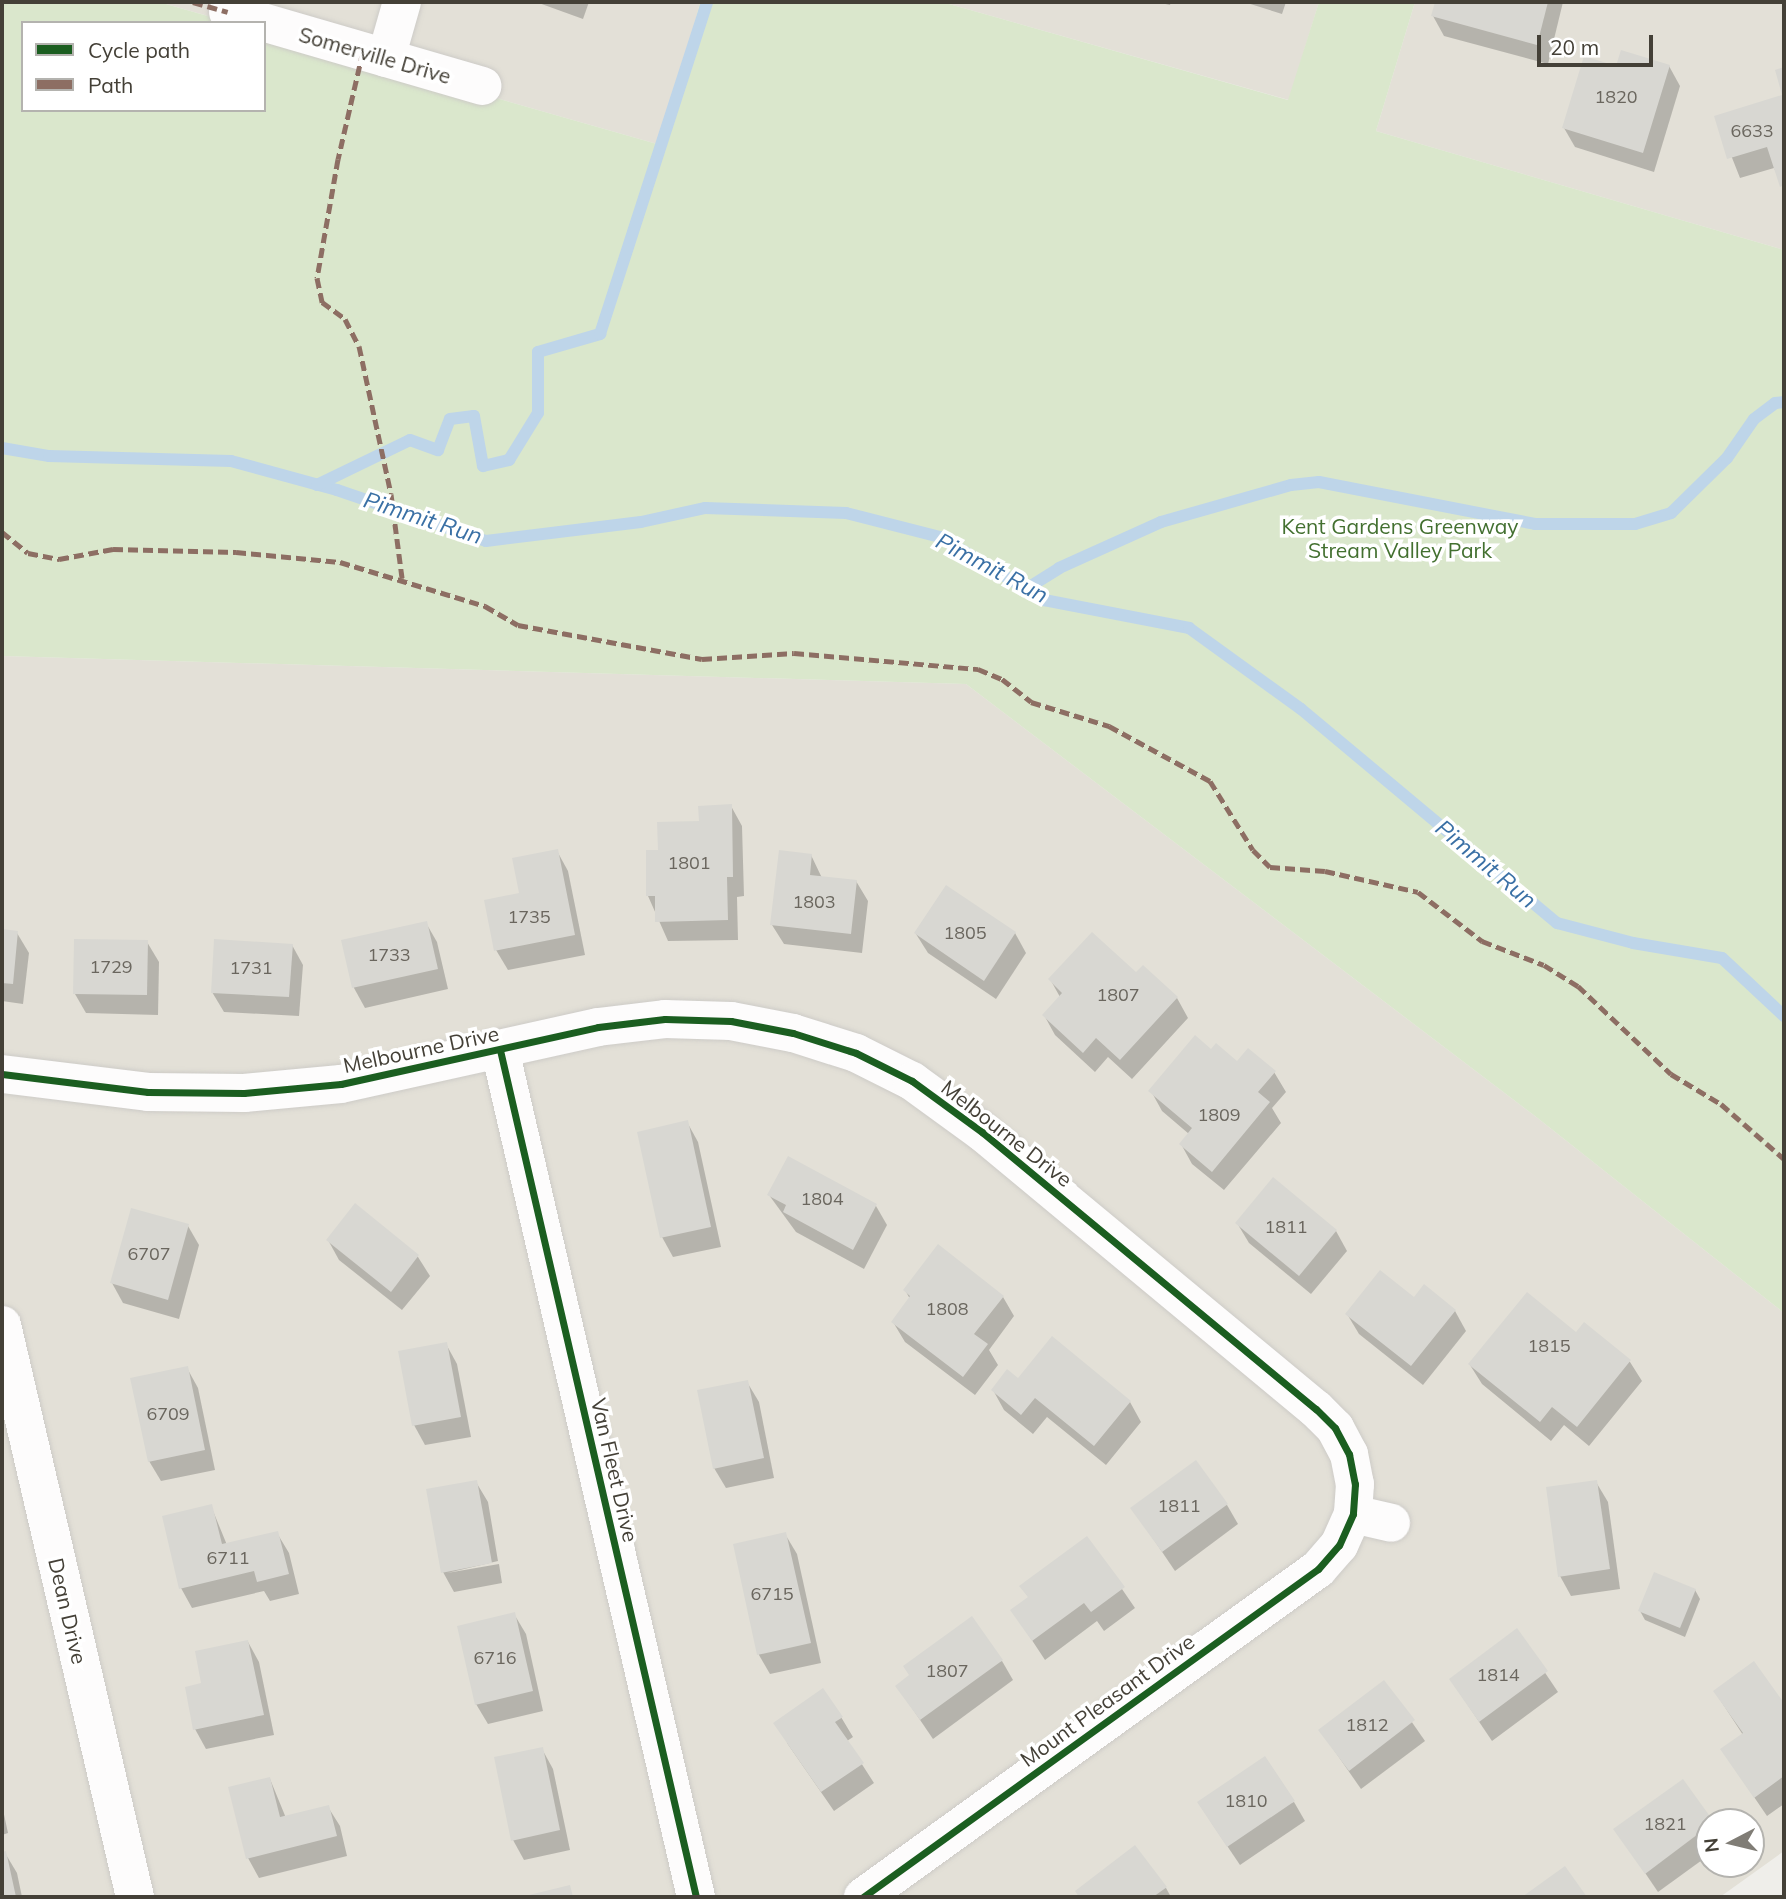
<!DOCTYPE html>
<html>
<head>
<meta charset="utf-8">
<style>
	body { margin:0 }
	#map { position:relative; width:1786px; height:1899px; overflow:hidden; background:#efeeea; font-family:Mulish,sans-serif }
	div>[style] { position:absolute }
	.residential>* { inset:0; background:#e3e0d7 }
	.green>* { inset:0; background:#dae7cc }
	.shadow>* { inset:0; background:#0003 }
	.stream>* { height:12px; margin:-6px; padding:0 6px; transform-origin:6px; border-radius:6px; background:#bed5e9 }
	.building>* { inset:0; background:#d8d7d2 }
	.roads { filter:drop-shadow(0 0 2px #cdcbc7) drop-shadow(0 0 2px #cdcbc7) }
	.minor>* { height:38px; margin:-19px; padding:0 19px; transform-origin:19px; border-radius:19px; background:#fdfcfc }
	.quiet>* { height:5px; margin-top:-2.5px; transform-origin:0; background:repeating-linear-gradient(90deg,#8d6e63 0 10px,transparent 0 15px) }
	.cycleway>* { height:7px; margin:-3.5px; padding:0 3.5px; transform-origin:3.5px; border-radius:3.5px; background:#1b5e20 }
	span { translate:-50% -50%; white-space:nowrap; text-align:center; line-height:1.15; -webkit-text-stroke:7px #fff; paint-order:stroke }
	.number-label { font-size:18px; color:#6a665e }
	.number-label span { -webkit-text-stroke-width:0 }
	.street-label { font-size:21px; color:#444037 }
	.park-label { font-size:21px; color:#437030 }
	.water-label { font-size:23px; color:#3a70a5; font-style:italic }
	.frame { position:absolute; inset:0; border:4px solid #444037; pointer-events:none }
	.legend { position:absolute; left:21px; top:21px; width:245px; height:91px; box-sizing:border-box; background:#fff; border:2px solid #b4b3af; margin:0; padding:9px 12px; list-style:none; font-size:21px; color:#444037 }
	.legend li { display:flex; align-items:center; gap:14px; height:35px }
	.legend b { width:35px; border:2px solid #b4b3af }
	.north { position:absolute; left:1695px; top:1808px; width:70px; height:70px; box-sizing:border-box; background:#fff; border:2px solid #b4b3af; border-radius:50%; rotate:263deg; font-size:19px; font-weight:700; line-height:28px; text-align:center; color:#444037 }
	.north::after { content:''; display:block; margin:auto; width:24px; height:32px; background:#807d76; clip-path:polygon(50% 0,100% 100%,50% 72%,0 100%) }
	.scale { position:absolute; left:1537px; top:35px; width:116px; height:32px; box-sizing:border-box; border:4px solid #444037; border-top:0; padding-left:9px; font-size:21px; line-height:24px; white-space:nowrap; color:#444037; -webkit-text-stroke:5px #fff; paint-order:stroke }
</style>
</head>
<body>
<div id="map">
	<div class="residential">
		<i style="clip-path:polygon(159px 2px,700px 2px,664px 146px)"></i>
		<i style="clip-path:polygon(942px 2px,1319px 2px,1289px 100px)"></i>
		<i style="clip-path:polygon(1415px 2px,1784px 2px,1784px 250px,1376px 131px)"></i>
		<i style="clip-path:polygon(evenodd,2px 656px,966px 684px,1535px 1116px,1784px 1313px,1784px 1851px,1720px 1897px,2px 1897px,2px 656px,1709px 1822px,1751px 1822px,1751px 1864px,1709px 1864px,1709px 1822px)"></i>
	</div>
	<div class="green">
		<i style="clip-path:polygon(2px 2px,159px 2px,232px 23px,23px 23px,23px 110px,264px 110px,264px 32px,664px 146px,700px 2px,942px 2px,1288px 100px,1319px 2px,1415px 2px,1376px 131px,1784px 250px,1784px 1313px,1535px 1116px,966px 684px,2px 656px)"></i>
	</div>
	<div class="shadow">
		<i style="clip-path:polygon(536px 2px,589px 2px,583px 19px)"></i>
		<i style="clip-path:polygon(1156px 2px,1171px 2px,1170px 5px)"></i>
		<i style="clip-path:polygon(1244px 2px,1286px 2px,1282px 14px)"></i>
		<i style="clip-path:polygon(1437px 2px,1563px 2px,1548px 64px,1444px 36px,1433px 16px)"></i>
		<i style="clip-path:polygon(1669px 66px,1680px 86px,1654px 172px,1575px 147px,1564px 128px,1618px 69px)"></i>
		<i style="clip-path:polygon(1784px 96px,1784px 190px,1774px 168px,1740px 178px,1716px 117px)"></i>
		<i style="clip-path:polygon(731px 806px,742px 826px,744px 896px,737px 897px,738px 940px,668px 941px,648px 896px,660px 851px)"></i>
		<i style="clip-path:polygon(557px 851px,568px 871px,585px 955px,508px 970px,496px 950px,521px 895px)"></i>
		<i style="clip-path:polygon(811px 855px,822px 878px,856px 881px,868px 901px,862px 953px,784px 944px,772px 925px)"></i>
		<i style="clip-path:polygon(426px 923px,437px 942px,448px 989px,365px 1008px,354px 988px,343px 941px)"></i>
		<i style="clip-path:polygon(2px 931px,17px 933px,29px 953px,23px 1004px,2px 1001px)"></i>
		<i style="clip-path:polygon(1015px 933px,1026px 953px,996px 999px,928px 953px,916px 934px)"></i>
		<i style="clip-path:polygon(147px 942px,159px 962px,158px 1015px,86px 1013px,75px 994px)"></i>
		<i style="clip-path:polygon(292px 945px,303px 965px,299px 1016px,224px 1012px,212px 992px)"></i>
		<i style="clip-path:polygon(1136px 975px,1177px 998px,1188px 1018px,1132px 1079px,1108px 1057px,1095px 1072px,1055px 1035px,1044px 1015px,1060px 997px,1050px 979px)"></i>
		<i style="clip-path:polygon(1237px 1064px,1274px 1072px,1286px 1092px,1272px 1108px,1281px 1123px,1224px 1190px,1192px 1164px,1181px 1144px,1189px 1134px,1162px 1111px,1151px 1091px)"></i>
		<i style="clip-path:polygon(687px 1122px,698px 1142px,721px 1247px,673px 1257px,662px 1237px)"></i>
		<i style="clip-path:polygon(769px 1195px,876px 1206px,887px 1225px,864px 1269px,796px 1232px)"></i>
		<i style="clip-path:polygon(355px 1206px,418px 1257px,430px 1276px,402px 1310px,339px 1260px,328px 1240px)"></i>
		<i style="clip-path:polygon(1237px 1223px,1336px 1231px,1347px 1251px,1311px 1294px,1249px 1243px)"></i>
		<i style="clip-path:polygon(188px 1226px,199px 1245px,179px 1319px,123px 1303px,112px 1283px)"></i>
		<i style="clip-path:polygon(905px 1290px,1003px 1297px,1014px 1316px,989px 1350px,998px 1365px,975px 1395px,905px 1342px,893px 1322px,910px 1299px)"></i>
		<i style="clip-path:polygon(1415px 1299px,1455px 1311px,1466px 1331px,1423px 1385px,1359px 1334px,1347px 1314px)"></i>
		<i style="clip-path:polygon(1585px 1324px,1630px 1362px,1642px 1381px,1589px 1446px,1564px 1425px,1551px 1441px,1482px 1384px,1470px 1365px,1576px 1334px)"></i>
		<i style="clip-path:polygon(1052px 1338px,1130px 1402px,1141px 1422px,1106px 1465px,1047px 1417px,1033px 1434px,1004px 1410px,993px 1390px,1018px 1381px)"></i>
		<i style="clip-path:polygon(446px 1344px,457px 1364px,471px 1437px,425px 1445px,414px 1425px)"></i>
		<i style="clip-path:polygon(187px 1368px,198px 1388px,215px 1470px,161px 1481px,149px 1461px)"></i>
		<i style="clip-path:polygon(747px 1382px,759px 1402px,774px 1478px,726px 1488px,714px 1468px)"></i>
		<i style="clip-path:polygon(476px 1482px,488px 1502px,498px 1561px,447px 1573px,499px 1564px,502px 1583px,454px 1592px,443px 1572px)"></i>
		<i style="clip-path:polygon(1596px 1482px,1608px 1502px,1620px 1589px,1571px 1596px,1560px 1576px)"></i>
		<i style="clip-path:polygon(1227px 1505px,1238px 1524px,1175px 1571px,1133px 1509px)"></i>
		<i style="clip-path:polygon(211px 1506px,227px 1545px,277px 1533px,289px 1553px,299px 1594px,270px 1601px,264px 1591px,192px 1608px,181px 1588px)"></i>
		<i style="clip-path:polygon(785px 1534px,797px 1554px,821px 1663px,770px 1674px,759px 1655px,735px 1546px)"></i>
		<i style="clip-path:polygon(1087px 1538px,1135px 1608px,1104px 1631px,1097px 1621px,1045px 1660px,1012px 1610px,1029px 1598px,1021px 1586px)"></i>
		<i style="clip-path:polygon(1695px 1590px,1700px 1599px,1685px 1637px,1645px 1620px,1640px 1611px)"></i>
		<i style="clip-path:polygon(514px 1614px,526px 1634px,543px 1711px,488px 1724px,476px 1704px)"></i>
		<i style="clip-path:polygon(1517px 1631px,1558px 1692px,1492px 1741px,1451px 1680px)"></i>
		<i style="clip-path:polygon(248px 1642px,259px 1662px,274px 1735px,206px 1749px,195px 1729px,203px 1685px)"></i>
		<i style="clip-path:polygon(1002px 1661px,1013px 1680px,933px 1739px,897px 1686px)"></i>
		<i style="clip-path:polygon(1754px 1664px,1784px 1705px,1784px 1804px,1767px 1816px,1722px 1750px,1743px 1735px,1715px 1692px)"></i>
		<i style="clip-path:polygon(1384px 1682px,1425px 1741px,1361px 1789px,1320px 1730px)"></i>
		<i style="clip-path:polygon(841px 1717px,853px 1737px,847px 1741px,874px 1783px,834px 1811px,787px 1743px)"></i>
		<i style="clip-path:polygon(542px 1749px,553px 1769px,570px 1850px,524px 1860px,513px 1840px)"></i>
		<i style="clip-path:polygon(270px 1779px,286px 1818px,328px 1807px,340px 1826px,347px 1856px,259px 1878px,248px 1858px)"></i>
		<i style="clip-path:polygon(1294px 1802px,1305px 1821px,1240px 1865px,1211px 1822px)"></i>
		<i style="clip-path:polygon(2px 1805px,8px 1833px,2px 1835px)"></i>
		<i style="clip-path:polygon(1709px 1822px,1709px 1855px,1658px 1892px,1616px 1830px)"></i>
		<i style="clip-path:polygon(5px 1853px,17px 1873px,22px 1897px,2px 1897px)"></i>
		<i style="clip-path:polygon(1166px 1888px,1171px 1897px,1080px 1897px,1077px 1892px)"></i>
	</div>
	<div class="stream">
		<i style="left:2px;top:448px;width:48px;rotate:9.7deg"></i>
		<i style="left:49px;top:456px;width:182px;rotate:1.6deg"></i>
		<i style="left:231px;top:461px;width:110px;rotate:15.3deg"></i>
		<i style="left:337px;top:490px;width:157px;rotate:18.9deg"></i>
		<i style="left:486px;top:541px;width:156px;rotate:-7deg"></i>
		<i style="left:641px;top:522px;width:66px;rotate:-12.3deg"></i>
		<i style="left:705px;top:508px;width:141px;rotate:2deg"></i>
		<i style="left:846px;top:513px;width:97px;rotate:14.3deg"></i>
		<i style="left:940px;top:537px;width:122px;rotate:31.2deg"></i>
		<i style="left:1044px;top:600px;width:148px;rotate:10.9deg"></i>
		<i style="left:1189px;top:628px;width:138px;rotate:35.9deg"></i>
		<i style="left:1301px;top:709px;width:334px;rotate:39.9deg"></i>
		<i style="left:1557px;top:923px;width:79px;rotate:14.7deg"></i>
		<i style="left:1633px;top:943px;width:90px;rotate:9.6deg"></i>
		<i style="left:1722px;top:958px;width:85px;rotate:43.1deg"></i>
		<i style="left:317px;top:485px;width:103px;rotate:-25.8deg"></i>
		<i style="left:410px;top:440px;width:30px;rotate:20deg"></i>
		<i style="left:438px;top:450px;width:33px;rotate:-69deg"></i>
		<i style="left:450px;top:419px;width:24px;rotate:-7deg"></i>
		<i style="left:474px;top:416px;width:51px;rotate:79.8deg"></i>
		<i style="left:483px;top:466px;width:27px;rotate:-13deg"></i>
		<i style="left:509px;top:460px;width:55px;rotate:-58.3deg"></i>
		<i style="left:538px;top:413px;width:61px;rotate:-90deg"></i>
		<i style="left:538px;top:352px;width:65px;rotate:-16.2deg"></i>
		<i style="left:600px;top:334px;width:349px;rotate:-72.1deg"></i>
		<i style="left:1026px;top:589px;width:39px;rotate:-32deg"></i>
		<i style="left:1059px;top:568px;width:112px;rotate:-24.3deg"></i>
		<i style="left:1161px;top:522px;width:135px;rotate:-15.9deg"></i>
		<i style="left:1291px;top:485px;width:28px;rotate:-6deg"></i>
		<i style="left:1319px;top:482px;width:220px;rotate:11deg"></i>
		<i style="left:1535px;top:524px;width:100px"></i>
		<i style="left:1635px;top:524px;width:38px;rotate:-17deg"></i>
		<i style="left:1671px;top:513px;width:78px;rotate:-44.5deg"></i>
		<i style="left:1727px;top:458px;width:47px;rotate:-55.3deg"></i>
		<i style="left:1754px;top:419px;width:26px;rotate:-37deg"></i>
		<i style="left:1775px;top:403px;width:9px;rotate:-6deg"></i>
	</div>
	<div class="building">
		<i style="clip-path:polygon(1435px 2px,1548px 2px,1537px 45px,1431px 16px)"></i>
		<i style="clip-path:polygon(1621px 50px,1670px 65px,1643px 153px,1562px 128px,1584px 56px,1616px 66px)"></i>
		<i style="clip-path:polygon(1784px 67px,1784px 185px,1780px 187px,1767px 147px,1727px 159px,1714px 116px,1782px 95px,1775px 70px)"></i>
		<i style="clip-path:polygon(732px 804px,733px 877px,727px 877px,728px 920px,655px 922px,655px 896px,646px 896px,646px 850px,658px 850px,657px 822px,699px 821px,698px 806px)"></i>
		<i style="clip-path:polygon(558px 849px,575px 935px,494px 951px,484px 900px,519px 893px,512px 858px)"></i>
		<i style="clip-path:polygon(779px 850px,812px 854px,810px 875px,857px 880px,851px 934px,770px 925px)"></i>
		<i style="clip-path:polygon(946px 885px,1016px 932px,984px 981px,914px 933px)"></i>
		<i style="clip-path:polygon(427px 921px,438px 969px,352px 988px,341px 940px)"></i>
		<i style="clip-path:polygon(2px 929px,18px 931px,13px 984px,2px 983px)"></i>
		<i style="clip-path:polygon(1092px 932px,1136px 972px,1143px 965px,1178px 997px,1120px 1060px,1096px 1038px,1083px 1053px,1042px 1015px,1062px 993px,1048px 979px)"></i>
		<i style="clip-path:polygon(74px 939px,148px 940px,147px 995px,73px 994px)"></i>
		<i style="clip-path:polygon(214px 939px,293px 944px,289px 997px,211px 993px)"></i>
		<i style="clip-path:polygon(1195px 1035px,1211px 1049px,1216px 1043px,1237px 1061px,1248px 1048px,1276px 1071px,1258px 1092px,1270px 1102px,1212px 1172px,1179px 1144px,1192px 1128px,1148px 1091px)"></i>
		<i style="clip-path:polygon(688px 1120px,711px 1227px,660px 1238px,637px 1132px)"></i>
		<i style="clip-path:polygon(788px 1156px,877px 1204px,853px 1250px,783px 1212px,786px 1205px,767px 1195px)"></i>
		<i style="clip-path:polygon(1273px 1177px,1337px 1230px,1299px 1276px,1235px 1223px)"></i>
		<i style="clip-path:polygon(355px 1203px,419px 1255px,391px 1292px,326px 1240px)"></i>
		<i style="clip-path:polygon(131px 1208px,189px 1224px,168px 1300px,110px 1283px)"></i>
		<i style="clip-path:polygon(938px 1244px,1004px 1296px,974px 1334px,988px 1344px,963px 1377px,891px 1322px,910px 1296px,903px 1290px)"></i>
		<i style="clip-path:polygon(1380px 1270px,1414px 1297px,1424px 1284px,1456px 1310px,1411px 1366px,1345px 1314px)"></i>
		<i style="clip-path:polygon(1527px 1292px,1576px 1332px,1584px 1322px,1631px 1360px,1577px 1427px,1552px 1407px,1540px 1422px,1468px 1364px)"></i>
		<i style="clip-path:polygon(1052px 1336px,1131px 1401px,1094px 1446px,1035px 1398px,1021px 1415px,991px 1390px,1007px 1369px,1018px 1378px)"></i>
		<i style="clip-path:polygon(447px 1342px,461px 1417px,412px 1426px,398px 1351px)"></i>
		<i style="clip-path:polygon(188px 1366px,205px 1450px,148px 1462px,130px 1378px)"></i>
		<i style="clip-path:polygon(748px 1380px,764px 1458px,713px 1469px,697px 1390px)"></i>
		<i style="clip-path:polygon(1196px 1460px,1228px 1504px,1162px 1552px,1130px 1508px)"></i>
		<i style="clip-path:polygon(477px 1480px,492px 1563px,441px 1573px,426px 1489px)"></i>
		<i style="clip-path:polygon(1597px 1480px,1610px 1569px,1558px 1577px,1546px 1487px)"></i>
		<i style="clip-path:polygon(212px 1504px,222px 1544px,278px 1531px,289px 1574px,257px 1582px,254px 1571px,179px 1589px,162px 1516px)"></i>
		<i style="clip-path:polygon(786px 1532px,811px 1643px,757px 1655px,733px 1544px)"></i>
		<i style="clip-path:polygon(1087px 1536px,1125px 1587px,1091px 1612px,1084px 1603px,1032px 1641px,1010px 1610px,1028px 1597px,1019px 1586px)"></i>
		<i style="clip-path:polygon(1654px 1572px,1696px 1589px,1680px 1628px,1638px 1611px)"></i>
		<i style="clip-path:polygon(515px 1612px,533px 1691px,475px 1705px,457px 1626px)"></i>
		<i style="clip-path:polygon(972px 1616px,1003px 1660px,920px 1720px,895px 1686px,909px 1675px,903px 1666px)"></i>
		<i style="clip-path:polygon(1517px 1628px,1548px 1671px,1479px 1722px,1449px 1679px)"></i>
		<i style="clip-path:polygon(248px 1640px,264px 1715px,193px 1730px,185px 1687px,201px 1683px,195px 1651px)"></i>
		<i style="clip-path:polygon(1754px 1661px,1784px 1703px,1784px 1776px,1754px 1798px,1720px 1749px,1743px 1733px,1713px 1691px)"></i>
		<i style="clip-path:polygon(1384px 1680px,1415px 1720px,1349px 1771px,1318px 1730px)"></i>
		<i style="clip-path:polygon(823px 1688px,843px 1717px,835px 1722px,864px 1763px,821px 1792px,773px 1723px)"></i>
		<i style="clip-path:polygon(543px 1747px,560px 1830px,511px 1841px,494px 1757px)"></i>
		<i style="clip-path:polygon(1265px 1756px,1295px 1801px,1227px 1847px,1197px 1802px)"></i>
		<i style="clip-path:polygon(270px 1777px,280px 1817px,329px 1805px,337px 1836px,246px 1859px,228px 1787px)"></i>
		<i style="clip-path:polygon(1683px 1779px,1714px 1822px,1645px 1874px,1613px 1829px)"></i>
		<i style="clip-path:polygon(1135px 1845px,1167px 1887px,1153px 1897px,1079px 1897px,1075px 1891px)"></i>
		<i style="clip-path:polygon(6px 1851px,16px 1897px,2px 1897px,2px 1852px)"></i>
		<i style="clip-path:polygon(1565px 1866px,1587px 1897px,1522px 1897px)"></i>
		<i style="clip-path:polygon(570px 1885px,573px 1897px,525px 1897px,525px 1896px)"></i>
	</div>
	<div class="roads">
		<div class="minor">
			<i style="left:228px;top:12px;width:265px;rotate:16.2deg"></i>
			<i style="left:386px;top:58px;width:58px;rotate:-74.1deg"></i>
			<i style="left:500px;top:1050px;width:869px;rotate:76.97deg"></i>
			<i style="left:2px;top:1074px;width:147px;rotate:7deg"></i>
			<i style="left:148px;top:1092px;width:96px;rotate:0.6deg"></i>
			<i style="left:244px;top:1093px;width:97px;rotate:-5.3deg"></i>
			<i style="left:341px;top:1084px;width:263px;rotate:-12.5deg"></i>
			<i style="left:598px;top:1027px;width:67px;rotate:-6.8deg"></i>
			<i style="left:665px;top:1019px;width:66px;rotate:1.7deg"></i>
			<i style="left:731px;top:1021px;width:63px;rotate:11deg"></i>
			<i style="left:793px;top:1033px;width:66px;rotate:17.6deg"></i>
			<i style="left:856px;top:1053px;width:63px;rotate:26.6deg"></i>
			<i style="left:912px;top:1081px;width:87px;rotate:36.1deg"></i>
			<i style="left:982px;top:1132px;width:434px;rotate:39.7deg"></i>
			<i style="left:1316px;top:1409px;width:27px;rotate:45deg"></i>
			<i style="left:1335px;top:1428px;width:30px;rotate:62deg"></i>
			<i style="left:1349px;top:1454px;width:31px;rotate:79deg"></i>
			<i style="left:1355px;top:1484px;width:30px;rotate:94deg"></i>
			<i style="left:1353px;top:1514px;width:34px;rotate:114deg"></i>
			<i style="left:1339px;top:1545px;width:32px;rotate:131deg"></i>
			<i style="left:1318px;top:1569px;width:561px;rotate:144.21deg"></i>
			<i style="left:2px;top:1325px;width:587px;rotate:76.91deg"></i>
			<i style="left:1353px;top:1514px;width:39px;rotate:13deg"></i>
		</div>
	</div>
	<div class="quiet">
		<i style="left:193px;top:2px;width:36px;rotate:16deg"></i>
		<i style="left:363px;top:51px;width:111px;rotate:103deg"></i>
		<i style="left:338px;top:159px;width:121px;rotate:100deg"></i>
		<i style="left:317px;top:278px;width:25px;rotate:78deg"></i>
		<i style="left:322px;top:302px;width:29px;rotate:36deg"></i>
		<i style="left:345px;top:319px;width:30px;rotate:63deg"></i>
		<i style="left:359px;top:346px;width:151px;rotate:77.8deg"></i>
		<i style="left:391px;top:494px;width:85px;rotate:82.5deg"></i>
		<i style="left:2px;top:532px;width:33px;rotate:39deg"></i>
		<i style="left:28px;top:553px;width:32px;rotate:11deg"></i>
		<i style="left:59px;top:559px;width:55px;rotate:-10.5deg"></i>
		<i style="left:113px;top:549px;width:123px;rotate:1.4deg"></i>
		<i style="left:236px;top:552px;width:104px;rotate:5.5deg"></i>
		<i style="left:340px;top:562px;width:152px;rotate:16.9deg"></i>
		<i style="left:485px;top:606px;width:38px;rotate:30deg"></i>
		<i style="left:518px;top:625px;width:187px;rotate:10.5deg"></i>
		<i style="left:702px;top:659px;width:92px;rotate:-3.7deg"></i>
		<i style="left:794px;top:653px;width:185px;rotate:5deg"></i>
		<i style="left:978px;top:669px;width:26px;rotate:23deg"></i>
		<i style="left:1002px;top:679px;width:37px;rotate:38deg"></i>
		<i style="left:1031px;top:702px;width:82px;rotate:17.1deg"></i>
		<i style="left:1109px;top:726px;width:115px;rotate:28.6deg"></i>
		<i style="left:1210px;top:781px;width:81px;rotate:58.1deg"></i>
		<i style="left:1253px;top:850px;width:24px;rotate:45deg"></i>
		<i style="left:1270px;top:867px;width:55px;rotate:4.2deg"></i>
		<i style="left:1325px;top:871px;width:95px;rotate:12.7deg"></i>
		<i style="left:1418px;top:892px;width:81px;rotate:37.4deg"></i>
		<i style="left:1482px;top:941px;width:66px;rotate:21.2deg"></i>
		<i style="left:1544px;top:965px;width:40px;rotate:32deg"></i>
		<i style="left:1578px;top:986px;width:128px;rotate:43.4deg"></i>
		<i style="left:1671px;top:1074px;width:58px;rotate:31deg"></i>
		<i style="left:1721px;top:1104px;width:84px;rotate:41.1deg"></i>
	</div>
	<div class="cycleway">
		<i style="left:500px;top:1050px;width:869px;rotate:76.97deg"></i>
		<i style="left:2px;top:1074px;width:147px;rotate:7deg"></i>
		<i style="left:148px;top:1092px;width:96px;rotate:0.6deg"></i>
		<i style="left:244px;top:1093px;width:97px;rotate:-5.3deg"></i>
		<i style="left:341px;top:1084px;width:263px;rotate:-12.5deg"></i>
		<i style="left:598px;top:1027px;width:67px;rotate:-6.8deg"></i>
		<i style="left:665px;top:1019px;width:66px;rotate:1.7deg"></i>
		<i style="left:731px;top:1021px;width:63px;rotate:11deg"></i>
		<i style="left:793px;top:1033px;width:66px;rotate:17.6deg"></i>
		<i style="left:856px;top:1053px;width:63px;rotate:26.6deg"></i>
		<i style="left:912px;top:1081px;width:87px;rotate:36.1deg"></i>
		<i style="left:982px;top:1132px;width:434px;rotate:39.7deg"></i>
		<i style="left:1316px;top:1409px;width:27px;rotate:45deg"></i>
		<i style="left:1335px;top:1428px;width:30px;rotate:62deg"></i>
		<i style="left:1349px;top:1454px;width:31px;rotate:79deg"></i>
		<i style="left:1355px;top:1484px;width:30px;rotate:94deg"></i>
		<i style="left:1353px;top:1514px;width:34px;rotate:114deg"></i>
		<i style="left:1339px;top:1545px;width:32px;rotate:131deg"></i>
		<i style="left:1318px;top:1569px;width:561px;rotate:144.21deg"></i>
	</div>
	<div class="number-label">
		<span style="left:1616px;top:97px">1820</span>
		<span style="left:1752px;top:131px">6633</span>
		<span style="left:689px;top:863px">1801</span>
		<span style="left:814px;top:902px">1803</span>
		<span style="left:529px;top:917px">1735</span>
		<span style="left:965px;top:933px">1805</span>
		<span style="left:389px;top:955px">1733</span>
		<span style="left:111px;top:967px">1729</span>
		<span style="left:251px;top:968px">1731</span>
		<span style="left:1118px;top:995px">1807</span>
		<span style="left:1219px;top:1115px">1809</span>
		<span style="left:822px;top:1199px">1804</span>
		<span style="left:1286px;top:1227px">1811</span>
		<span style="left:149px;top:1254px">6707</span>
		<span style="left:947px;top:1309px">1808</span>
		<span style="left:1549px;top:1346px">1815</span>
		<span style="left:168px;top:1414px">6709</span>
		<span style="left:1179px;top:1506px">1811</span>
		<span style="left:228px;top:1558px">6711</span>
		<span style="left:772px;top:1594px">6715</span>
		<span style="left:495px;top:1658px">6716</span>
		<span style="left:947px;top:1671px">1807</span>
		<span style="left:1498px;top:1675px">1814</span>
		<span style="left:1367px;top:1725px">1812</span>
		<span style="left:1246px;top:1801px">1810</span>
		<span style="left:1665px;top:1824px">1821</span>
	</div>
	<div class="street-label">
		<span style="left:375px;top:55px;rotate:16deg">Somerville Drive</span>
		<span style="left:421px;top:1049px;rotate:-12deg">Melbourne Drive</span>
		<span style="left:1007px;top:1133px;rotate:38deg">Melbourne Drive</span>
		<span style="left:615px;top:1470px;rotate:77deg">Van Fleet Drive</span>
		<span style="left:68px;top:1611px;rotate:77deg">Dean Drive</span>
		<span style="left:1107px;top:1700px;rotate:-36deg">Mount Pleasant Drive</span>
	</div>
	<div class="park-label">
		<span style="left:1400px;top:538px">Kent Gardens Greenway<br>Stream Valley Park</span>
	</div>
	<div class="water-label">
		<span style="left:423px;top:518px;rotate:18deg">Pimmit Run</span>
		<span style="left:992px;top:568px;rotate:28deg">Pimmit Run</span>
		<span style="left:1486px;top:864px;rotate:40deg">Pimmit Run</span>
	</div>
	<div class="frame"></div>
	<ul class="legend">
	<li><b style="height:9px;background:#1b5e20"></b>Cycle path</li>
	<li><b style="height:9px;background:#8d6e63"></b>Path</li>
	</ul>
	<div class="north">N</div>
	<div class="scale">20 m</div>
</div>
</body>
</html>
